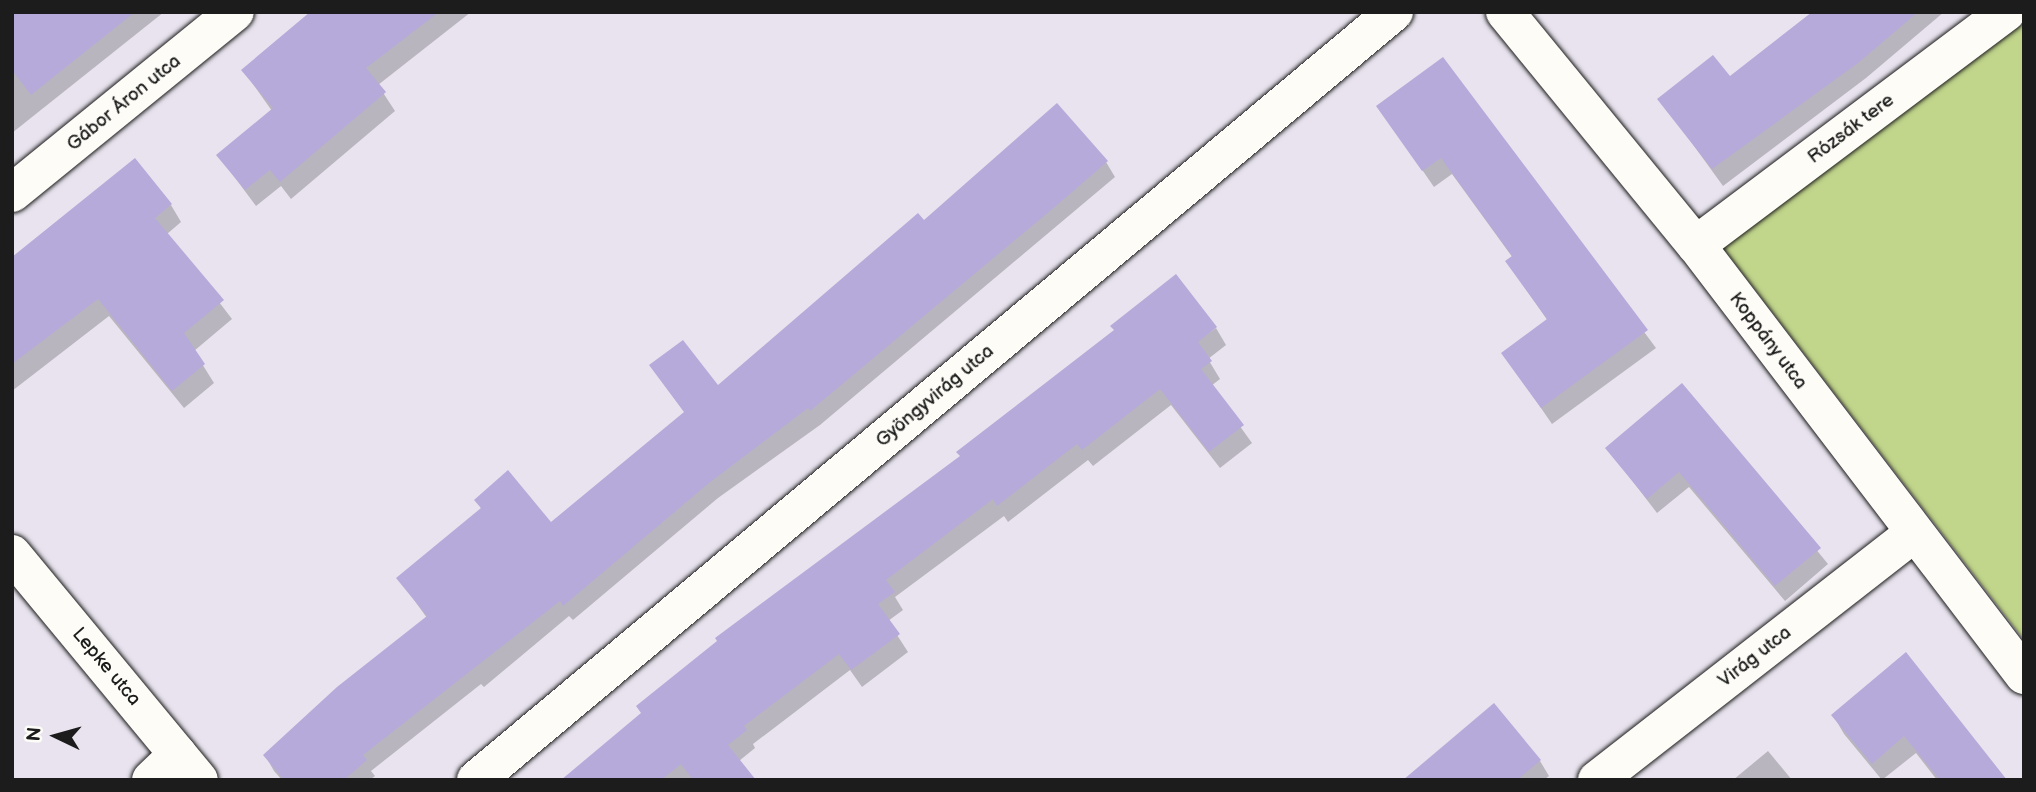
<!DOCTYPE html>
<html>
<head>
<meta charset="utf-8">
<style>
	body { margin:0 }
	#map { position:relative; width:2036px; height:792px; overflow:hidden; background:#e8e3ee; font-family:"Balsamiq Sans",sans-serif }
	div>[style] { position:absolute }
	.green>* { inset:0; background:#c1d58b }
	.shadow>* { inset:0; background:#0003 }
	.building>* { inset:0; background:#b6aada }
	.roads { filter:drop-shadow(0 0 2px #1c1c1c) drop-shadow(0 0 2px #1c1c1c) }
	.minor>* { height:38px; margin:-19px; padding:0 19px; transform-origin:19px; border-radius:19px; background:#fdfcf7 }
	span { translate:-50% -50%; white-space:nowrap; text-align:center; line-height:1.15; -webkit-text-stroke:7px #fdfcf7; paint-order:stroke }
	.street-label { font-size:19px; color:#1c1c1c }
	.frame { position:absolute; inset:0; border:14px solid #1c1c1c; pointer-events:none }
	.north { position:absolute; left:21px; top:701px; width:70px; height:70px; -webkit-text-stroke:5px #fdfcf7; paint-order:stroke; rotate:275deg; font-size:19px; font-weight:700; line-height:28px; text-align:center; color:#1c1c1c }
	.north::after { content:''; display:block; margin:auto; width:24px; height:32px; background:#1c1c1c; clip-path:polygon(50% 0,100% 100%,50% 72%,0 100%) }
</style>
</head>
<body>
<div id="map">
	<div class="green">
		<i style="clip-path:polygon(2024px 23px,2024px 640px,1723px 248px)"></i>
	</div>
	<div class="shadow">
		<i style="clip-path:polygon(12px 12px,164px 12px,12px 133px)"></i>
		<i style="clip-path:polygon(317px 12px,471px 12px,378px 85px,395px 111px,291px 199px,281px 186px,256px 206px,218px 155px,272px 111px,243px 70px)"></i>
		<i style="clip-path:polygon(1814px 12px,1944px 12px,1866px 78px,1723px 186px,1660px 99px,1730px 78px)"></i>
		<i style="clip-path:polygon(1442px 59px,1656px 348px,1552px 424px,1503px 353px,1548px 321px,1507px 262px,1513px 258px,1452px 174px,1434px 187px,1378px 106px)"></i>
		<i style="clip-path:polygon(1106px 162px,1115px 177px,820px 425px,718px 498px,573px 620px,569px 616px,484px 687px,481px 684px,371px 771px,375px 776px,370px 780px,282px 780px,274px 771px,265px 755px,427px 618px,399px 579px,482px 510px,476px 500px,551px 524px,685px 413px,651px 366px,717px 388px,924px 223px)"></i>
		<i style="clip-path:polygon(171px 205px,181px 222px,167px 234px,232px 319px,194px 351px,214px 383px,184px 408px,109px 316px,12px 391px,12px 261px)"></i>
		<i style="clip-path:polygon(1216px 328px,1226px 345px,1208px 359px,1220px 379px,1211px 386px,1252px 443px,1220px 468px,1171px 405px,1093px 466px,1088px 460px,1008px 522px,1004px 516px,895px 597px,903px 610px,888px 621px,908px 652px,862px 687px,850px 670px,753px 744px,755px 748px,739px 761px,753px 780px,563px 780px)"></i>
		<i style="clip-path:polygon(1682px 385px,1828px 564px,1785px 601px,1689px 487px,1657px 513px,1607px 448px)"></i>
		<i style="clip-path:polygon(1906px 655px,2003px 780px,1937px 780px,1916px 753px,1882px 780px,1844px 734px,1833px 715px)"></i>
		<i style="clip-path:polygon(1768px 751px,1792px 780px,1733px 780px)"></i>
		<i style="clip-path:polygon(1540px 761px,1549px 776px,1544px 780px,1406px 780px)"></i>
	</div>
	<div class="building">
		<i style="clip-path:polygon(12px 12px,135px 12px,31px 95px,12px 70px)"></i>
		<i style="clip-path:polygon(310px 12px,439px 12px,366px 68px,386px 92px,280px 182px,270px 170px,245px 190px,216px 155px,273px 108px,241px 70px)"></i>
		<i style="clip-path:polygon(1812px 12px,1918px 12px,1858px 63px,1712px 169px,1657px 99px,1713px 55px,1730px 76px)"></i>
		<i style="clip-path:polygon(1443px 57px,1648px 330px,1541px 408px,1501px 353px,1547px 319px,1505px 261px,1512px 256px,1441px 158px,1422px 171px,1376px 106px)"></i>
		<i style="clip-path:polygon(1057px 103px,1108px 161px,1057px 205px,810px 411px,808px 408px,709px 483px,563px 606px,560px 601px,363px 755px,367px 760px,344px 780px,284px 780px,263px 755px,337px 687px,427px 616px,396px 578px,481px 508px,474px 500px,508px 470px,551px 522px,684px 412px,649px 365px,683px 340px,718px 385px,918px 213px,924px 220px)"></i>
		<i style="clip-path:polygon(135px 158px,172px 204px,155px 218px,224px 300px,184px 333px,205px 364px,172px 391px,98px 299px,12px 364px,12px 257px)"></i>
		<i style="clip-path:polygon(1176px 274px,1217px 327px,1198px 342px,1212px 361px,1201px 369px,1244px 425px,1209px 452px,1160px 389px,1082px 450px,1077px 444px,997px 506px,993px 499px,886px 580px,895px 592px,878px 604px,900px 634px,851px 670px,839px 654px,744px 726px,747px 730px,728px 745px,756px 780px,693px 780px,681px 764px,661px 780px,561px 780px,641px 713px,636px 706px,717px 641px,715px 638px,960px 456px,956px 452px,1114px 330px,1110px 326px)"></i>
		<i style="clip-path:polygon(1682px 383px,1821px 548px,1775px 586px,1679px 472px,1647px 499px,1605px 448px)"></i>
		<i style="clip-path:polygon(1906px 652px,2007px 780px,1940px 780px,1904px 736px,1872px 764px,1831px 715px)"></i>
		<i style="clip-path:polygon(1494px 703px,1541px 760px,1517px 780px,1403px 780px)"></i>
	</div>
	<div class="roads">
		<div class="minor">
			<i style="left:1505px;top:12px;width:301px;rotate:50.7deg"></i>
			<i style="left:1696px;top:245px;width:541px;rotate:52.66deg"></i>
			<i style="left:12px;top:193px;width:287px;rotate:-39.1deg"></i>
			<i style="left:1696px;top:245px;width:388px;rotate:-36.9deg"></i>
			<i style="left:12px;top:554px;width:293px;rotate:50.4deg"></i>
			<i style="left:151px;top:780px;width:37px;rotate:-44deg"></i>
			<i style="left:476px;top:780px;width:1197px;rotate:-39.92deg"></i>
			<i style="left:1597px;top:780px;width:400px;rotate:-37.9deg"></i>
		</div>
	</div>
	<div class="street-label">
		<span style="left:124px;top:103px;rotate:-39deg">Gábor Áron utca</span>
		<span style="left:1851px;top:129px;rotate:-37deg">Rózsák tere</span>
		<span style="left:1768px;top:341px;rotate:53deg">Koppány utca</span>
		<span style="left:935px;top:396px;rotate:-40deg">Gyöngyvirág utca</span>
		<span style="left:1755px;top:657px;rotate:-38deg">Virág utca</span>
		<span style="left:106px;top:667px;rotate:50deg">Lepke utca</span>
	</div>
	<div class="frame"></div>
	<div class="north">N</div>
</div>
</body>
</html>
